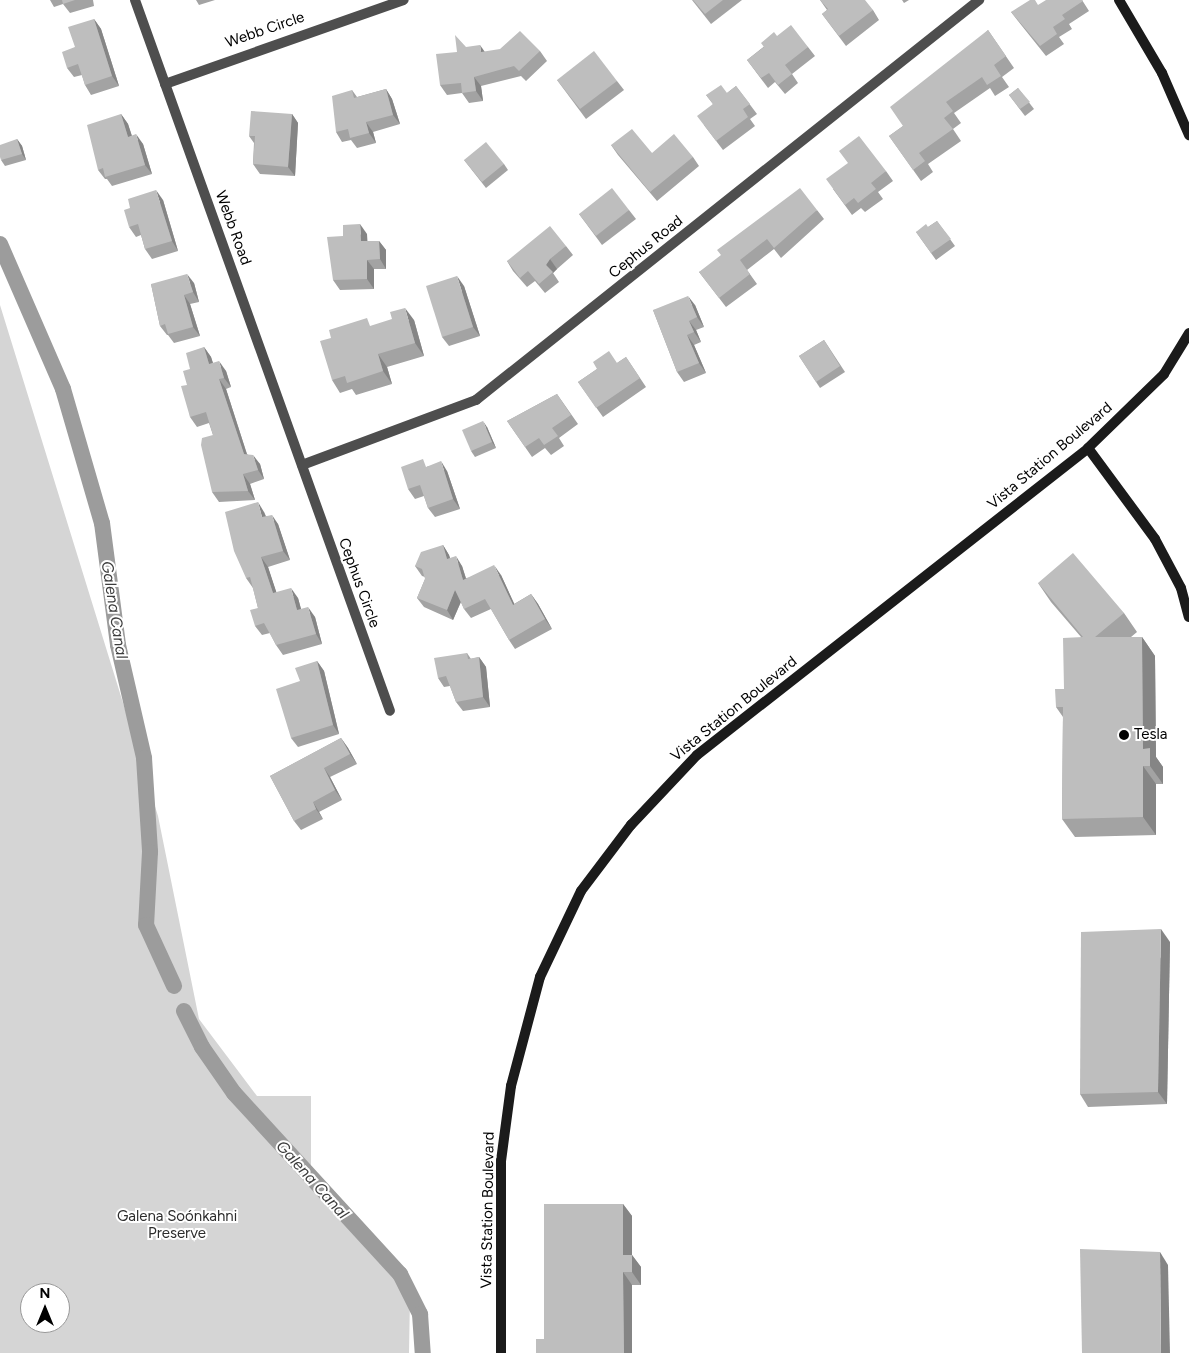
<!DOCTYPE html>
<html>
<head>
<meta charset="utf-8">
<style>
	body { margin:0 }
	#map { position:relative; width:1189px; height:1353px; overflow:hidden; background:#fff; font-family:Figtree,sans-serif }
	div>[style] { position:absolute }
	.green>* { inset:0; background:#d5d5d5 }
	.canal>* { height:16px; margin:-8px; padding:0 8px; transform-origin:8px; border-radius:8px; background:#9c9c9c }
	.street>* { height:10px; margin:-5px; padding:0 5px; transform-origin:5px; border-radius:5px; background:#4e4e4e }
	.secondary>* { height:10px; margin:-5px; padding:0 5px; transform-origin:5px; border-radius:5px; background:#1b1b1b }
	.wall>* { inset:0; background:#a3a3a3 }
	.shaded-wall>* { inset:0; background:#858585 }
	.building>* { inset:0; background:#bebebe }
	.dots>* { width:14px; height:14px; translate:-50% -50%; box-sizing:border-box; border:2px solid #fff; border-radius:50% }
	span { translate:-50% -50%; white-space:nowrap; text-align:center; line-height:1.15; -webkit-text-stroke:4px #fff; paint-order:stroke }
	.street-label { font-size:15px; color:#000 }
	.poi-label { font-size:15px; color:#000 }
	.left { translate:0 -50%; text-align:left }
	.park-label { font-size:15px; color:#2c2c2c }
	.water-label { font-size:16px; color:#3d3d3d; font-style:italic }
	.north { position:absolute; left:20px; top:1283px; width:50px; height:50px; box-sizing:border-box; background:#fff; border:1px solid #999; border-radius:50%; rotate:0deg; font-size:14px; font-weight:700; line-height:20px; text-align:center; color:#000 }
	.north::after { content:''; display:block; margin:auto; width:18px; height:22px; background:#000; clip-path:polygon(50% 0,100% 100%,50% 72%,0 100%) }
</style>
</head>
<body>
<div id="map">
	<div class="green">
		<i style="clip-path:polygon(evenodd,0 305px,158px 816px,199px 1019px,257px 1096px,311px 1096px,311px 1167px,410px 1298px,409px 1353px,0 1353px,0 305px,30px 1293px,60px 1293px,60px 1323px,30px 1323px,30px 1293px)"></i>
	</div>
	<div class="canal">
		<i style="left:0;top:244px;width:158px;rotate:66.5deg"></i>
		<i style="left:63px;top:389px;width:140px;rotate:73.8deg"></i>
		<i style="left:102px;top:523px;width:123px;rotate:82.5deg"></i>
		<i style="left:118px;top:645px;width:116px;rotate:77deg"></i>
		<i style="left:144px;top:758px;width:94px;rotate:86.3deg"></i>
		<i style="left:150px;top:852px;width:73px;rotate:93.1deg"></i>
		<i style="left:146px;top:925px;width:67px;rotate:65.3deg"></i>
		<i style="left:184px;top:1011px;width:40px;rotate:63.4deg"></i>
		<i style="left:202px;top:1047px;width:56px;rotate:55.2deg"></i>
		<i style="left:234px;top:1093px;width:246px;rotate:47.5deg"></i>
		<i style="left:400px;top:1274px;width:45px;rotate:63.4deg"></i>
		<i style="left:420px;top:1314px;width:39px;rotate:86deg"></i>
	</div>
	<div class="street">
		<i style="left:135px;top:0;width:755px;rotate:70.27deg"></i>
		<i style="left:165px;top:84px;width:253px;rotate:-19.4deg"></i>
		<i style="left:302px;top:465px;width:186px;rotate:-20.5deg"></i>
		<i style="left:476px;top:400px;width:643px;rotate:-38.49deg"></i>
	</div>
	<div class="secondary">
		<i style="left:1119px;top:0;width:85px;rotate:59.5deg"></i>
		<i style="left:1162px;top:73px;width:68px;rotate:66.5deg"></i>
		<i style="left:1088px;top:448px;width:113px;rotate:53.6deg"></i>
		<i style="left:1155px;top:539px;width:55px;rotate:62deg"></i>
		<i style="left:1181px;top:588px;width:30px;rotate:75deg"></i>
		<i style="left:501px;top:1353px;width:192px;rotate:-90deg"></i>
		<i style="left:501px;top:1161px;width:76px;rotate:-82.4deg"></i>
		<i style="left:511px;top:1086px;width:113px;rotate:-75.1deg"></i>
		<i style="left:540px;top:977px;width:95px;rotate:-64.5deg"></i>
		<i style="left:581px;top:891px;width:83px;rotate:-52.9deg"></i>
		<i style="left:631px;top:825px;width:96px;rotate:-46.7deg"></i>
		<i style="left:697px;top:755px;width:497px;rotate:-38.1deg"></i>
		<i style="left:1088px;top:448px;width:106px;rotate:-44.2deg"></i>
		<i style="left:1164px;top:374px;width:48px;rotate:-58.6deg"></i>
	</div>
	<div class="wall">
		<i style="clip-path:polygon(50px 0,93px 0,94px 6px,70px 13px,63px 4px,54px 7px)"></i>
		<i style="clip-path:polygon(196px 0,215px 0,199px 5px)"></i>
		<i style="clip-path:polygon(692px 0,742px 0,711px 24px)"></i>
		<i style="clip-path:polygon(820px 0,873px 10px,879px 20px,846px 46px,822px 14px,827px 10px)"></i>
		<i style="clip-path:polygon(902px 0,909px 0,904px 3px)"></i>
		<i style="clip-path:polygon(1082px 0,1089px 11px,1069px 24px,1072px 29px,1059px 37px,1064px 44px,1046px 56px,1018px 21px,1011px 12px,1038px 5px)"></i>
		<i style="clip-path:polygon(94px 19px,101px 29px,119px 86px,91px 95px,85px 85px,82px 75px,74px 77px,67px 68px,75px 47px)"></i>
		<i style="clip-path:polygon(988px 30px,1014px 68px,1002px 77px,1009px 87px,995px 96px,990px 88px,954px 113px,961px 123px,953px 129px,961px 141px,928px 164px,933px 172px,921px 181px,889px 136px,903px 126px)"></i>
		<i style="clip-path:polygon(777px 36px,808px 47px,815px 56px,792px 74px,798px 83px,785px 94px,775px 82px,768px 88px,747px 60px)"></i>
		<i style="clip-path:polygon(466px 47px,484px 52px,540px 51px,547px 61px,526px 81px,521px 76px,481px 86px,483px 101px,469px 103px,462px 93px,447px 95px,440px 85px,457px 52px)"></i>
		<i style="clip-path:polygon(557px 80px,617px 81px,624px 90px,586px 119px)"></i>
		<i style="clip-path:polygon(736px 86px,757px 114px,750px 119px,755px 126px,723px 150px,704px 125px,713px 104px,706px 95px,727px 93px)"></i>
		<i style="clip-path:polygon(1018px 88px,1034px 109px,1025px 116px,1009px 95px)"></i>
		<i style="clip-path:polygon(386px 89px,392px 99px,400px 124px,373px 132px,376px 143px,357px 148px,351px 140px,342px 142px,336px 132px,352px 90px,357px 97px)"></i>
		<i style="clip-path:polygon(121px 114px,128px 124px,132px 136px,143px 144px,152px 174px,112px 186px,107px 179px,105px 179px,98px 170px)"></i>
		<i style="clip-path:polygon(292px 114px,298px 123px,295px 176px,260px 174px,253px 164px,254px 143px,249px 136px)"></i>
		<i style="clip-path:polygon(17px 139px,22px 146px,26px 160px,5px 166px,1px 160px)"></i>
		<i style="clip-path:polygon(611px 145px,652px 153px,693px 157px,699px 166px,657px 201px,618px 155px)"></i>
		<i style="clip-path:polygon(464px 160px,504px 164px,508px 170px,486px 188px)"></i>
		<i style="clip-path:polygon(886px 171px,893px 181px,878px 192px,883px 199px,865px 212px,861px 208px,852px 215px,833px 189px)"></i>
		<i style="clip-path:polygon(163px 200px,178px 251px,152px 259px,145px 249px,141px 235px,136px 237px,129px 227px)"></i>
		<i style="clip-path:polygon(629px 210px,636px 219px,602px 245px,579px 214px)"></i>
		<i style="clip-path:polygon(817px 210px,824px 219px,781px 258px,774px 249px,747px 270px,757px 284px,726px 307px,699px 272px)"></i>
		<i style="clip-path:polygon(937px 221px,955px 246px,936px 260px,916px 232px,928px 227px)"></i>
		<i style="clip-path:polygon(367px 234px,367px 241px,379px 241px,386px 250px,386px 269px,374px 269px,374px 289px,340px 290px,333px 280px,343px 236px)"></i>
		<i style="clip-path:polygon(566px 246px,573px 255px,557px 269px,553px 273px,559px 282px,545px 293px,535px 281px,527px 287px,513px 271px,507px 261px)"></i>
		<i style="clip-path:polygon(194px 283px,199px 302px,190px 304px,200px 336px,174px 343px,168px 335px,167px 335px,160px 326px,151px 284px)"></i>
		<i style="clip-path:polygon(464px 286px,480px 336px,449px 346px,442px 337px)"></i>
		<i style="clip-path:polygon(695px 305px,704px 327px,696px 330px,701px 342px,694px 345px,706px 373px,684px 382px,677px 372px,653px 310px)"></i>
		<i style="clip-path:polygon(414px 320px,424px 356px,387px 367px,392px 384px,356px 395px,352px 389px,340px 393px,332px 380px,372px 326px)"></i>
		<i style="clip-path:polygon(824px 340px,845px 372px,820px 388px,799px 356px)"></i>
		<i style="clip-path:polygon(204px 347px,211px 357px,213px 363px,226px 371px,231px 387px,226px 389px,247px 454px,260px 464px,264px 479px,250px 484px,255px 500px,219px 502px,212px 492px,213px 435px,209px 423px,197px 427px,190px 417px,187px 385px,190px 369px)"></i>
		<i style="clip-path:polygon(626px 357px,646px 387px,603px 417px,578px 382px,597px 369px,617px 363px)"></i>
		<i style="clip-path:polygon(557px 394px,578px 424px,559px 438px,564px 446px,551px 455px,545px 448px,532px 457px,507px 421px)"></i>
		<i style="clip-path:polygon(487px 427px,496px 448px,475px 457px,471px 451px)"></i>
		<i style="clip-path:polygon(428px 466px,447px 471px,460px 509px,435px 517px,428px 508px,424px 496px,415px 499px,408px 489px)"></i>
		<i style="clip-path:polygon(264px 512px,266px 516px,278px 524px,290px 560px,268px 567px,276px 592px,298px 598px,301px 609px,315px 617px,322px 644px,283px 655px,276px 645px,270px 633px,262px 635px,255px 626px,258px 608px,253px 588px,246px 578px)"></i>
		<i style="clip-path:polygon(443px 545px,449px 555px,450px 558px,462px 566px,466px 578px,501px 575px,514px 604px,531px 594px,538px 604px,552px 629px,515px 649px,509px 640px,491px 609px,471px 618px,464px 609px,461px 602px,453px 620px,424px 607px,417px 598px,425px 579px,425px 577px,422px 576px,415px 566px)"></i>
		<i style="clip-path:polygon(1038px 583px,1124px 613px,1137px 632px,1131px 637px,1142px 637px,1155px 656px,1156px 757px,1163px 767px,1163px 784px,1156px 784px,1156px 835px,1075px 837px,1062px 819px,1063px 717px,1056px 707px,1064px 689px,1081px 637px,1051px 602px)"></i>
		<i style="clip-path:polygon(467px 653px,471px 659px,479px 657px,486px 667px,490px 707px,463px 711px,456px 702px,450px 686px,444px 687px,438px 678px)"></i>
		<i style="clip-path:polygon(317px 661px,324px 671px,339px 734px,298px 747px,291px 738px,300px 681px)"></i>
		<i style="clip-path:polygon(341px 738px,348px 748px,357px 764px,330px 777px,342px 800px,319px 812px,323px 819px,301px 830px,294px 821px,270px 776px)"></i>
		<i style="clip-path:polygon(1170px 942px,1167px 1104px,1088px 1107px,1080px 1094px)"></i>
		<i style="clip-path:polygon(623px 1204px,632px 1216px,632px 1255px,641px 1267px,641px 1285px,632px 1285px,632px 1353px,536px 1353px)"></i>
	</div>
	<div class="shaded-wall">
		<i style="clip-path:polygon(94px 19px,101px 29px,119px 86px,112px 76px)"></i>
		<i style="clip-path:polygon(480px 45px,487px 55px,481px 52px)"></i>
		<i style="clip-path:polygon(474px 77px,481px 86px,483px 101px,476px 91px)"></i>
		<i style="clip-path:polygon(386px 89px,392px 99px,400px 124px,393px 115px)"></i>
		<i style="clip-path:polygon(121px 114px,128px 124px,135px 146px,128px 137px)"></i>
		<i style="clip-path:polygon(292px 114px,298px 123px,295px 176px,288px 167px)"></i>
		<i style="clip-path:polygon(366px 122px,373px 132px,376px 143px,369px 133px)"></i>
		<i style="clip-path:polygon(136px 134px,143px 144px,152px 174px,145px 165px)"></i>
		<i style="clip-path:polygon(17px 139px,22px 146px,26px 160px,22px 154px)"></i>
		<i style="clip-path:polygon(156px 190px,163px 200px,178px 251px,172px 241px)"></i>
		<i style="clip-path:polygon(360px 224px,367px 234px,368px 251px,361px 241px)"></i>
		<i style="clip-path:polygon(379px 241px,386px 250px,386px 269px,380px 259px)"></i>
		<i style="clip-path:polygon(550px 259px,557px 269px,553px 273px,546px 265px)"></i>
		<i style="clip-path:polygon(367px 260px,374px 269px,374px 289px,367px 279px)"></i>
		<i style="clip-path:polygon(187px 274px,194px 283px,199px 302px,193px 292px)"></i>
		<i style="clip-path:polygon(457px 276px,464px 286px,480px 336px,473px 327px)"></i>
		<i style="clip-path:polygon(184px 295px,190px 304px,200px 336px,193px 327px)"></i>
		<i style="clip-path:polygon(688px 296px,695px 305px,704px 327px,697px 317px)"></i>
		<i style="clip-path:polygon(405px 308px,414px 320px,424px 356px,415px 343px)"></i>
		<i style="clip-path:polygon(689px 321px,696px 330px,701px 342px,694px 332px)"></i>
		<i style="clip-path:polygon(687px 335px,694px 345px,706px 373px,699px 363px)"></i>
		<i style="clip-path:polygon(204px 347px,211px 357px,216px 373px,209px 364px)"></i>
		<i style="clip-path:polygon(378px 354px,387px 367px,392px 384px,383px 371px)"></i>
		<i style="clip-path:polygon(219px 361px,226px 371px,231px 387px,224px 378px)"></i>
		<i style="clip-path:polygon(219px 379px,226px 389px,250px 464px,244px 454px)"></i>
		<i style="clip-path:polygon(483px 421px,487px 427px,496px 448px,492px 442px)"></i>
		<i style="clip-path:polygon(253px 455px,260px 464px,264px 479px,258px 470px)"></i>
		<i style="clip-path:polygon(441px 461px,447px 471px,460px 509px,453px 499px)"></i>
		<i style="clip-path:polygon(243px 474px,250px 484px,255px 500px,248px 491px)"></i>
		<i style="clip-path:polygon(258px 502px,264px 512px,269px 527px,262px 517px)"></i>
		<i style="clip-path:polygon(272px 515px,278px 524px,290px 560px,283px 551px)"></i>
		<i style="clip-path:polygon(443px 545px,449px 555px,453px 568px,447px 559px)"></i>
		<i style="clip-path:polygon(456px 556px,462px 566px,469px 589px,463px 580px)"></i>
		<i style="clip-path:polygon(261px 557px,268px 567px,280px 603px,273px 593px)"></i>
		<i style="clip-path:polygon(494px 565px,501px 575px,519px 614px,513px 605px)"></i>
		<i style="clip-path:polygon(291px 588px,298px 598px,304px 620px,297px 610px)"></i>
		<i style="clip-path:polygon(455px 590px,462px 599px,453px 620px,447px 610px)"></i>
		<i style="clip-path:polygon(531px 594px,538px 604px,552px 629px,545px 619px)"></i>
		<i style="clip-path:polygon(308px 607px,315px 617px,322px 644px,316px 634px)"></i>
		<i style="clip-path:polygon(1142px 637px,1155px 656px,1156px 757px,1163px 767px,1163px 784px,1150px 766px,1143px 749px)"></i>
		<i style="clip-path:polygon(479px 657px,486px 667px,490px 707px,483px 697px)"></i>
		<i style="clip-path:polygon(317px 661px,324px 671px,339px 734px,333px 725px)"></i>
		<i style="clip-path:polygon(341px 738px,348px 748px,357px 764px,350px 754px)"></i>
		<i style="clip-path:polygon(1143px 766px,1156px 784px,1156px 835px,1143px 817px)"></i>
		<i style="clip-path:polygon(324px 768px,330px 777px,342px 800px,335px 790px)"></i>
		<i style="clip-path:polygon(313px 802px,319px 812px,323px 819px,316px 809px)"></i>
		<i style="clip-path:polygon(1161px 929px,1170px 942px,1167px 1104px,1158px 1092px)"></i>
		<i style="clip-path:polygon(623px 1204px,632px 1216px,632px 1267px,623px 1255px)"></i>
		<i style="clip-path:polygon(1160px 1252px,1168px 1265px,1170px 1353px,1161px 1353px)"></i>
		<i style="clip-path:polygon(632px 1255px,641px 1267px,641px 1285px,632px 1272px)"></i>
		<i style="clip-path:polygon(623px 1272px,632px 1285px,632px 1353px,624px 1353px)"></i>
	</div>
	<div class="building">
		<i style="clip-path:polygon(62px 0,75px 0,63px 4px)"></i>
		<i style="clip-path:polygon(693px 0,723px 0,705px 14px)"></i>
		<i style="clip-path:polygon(820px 0,865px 0,873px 10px,839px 36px,822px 14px,828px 9px)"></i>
		<i style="clip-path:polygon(1030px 0,1035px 0,1038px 5px,1046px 0,1082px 0,1083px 1px,1062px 15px,1065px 19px,1053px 27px,1057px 34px,1040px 46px,1011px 12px)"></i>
		<i style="clip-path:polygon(94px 19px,112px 76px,85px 85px,78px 64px,67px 68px,62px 52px,75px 47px,68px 27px)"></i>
		<i style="clip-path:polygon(791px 25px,808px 47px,785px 65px,792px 74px,778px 85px,769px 73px,761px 78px,747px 60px,764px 47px,761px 43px,774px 32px,777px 36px)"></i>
		<i style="clip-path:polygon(988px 30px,1006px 56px,994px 65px,1001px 76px,987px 85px,982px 77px,946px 102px,953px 111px,944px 118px,953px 129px,919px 153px,925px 161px,913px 170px,889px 136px,903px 126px,890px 107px)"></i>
		<i style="clip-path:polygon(520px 31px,540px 51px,519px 71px,514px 66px,474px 77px,476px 91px,462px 93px,461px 83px,440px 85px,436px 54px,457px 52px,455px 35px,466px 47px,480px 45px,481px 52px,500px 49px)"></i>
		<i style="clip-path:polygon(594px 51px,617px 81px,580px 109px,557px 80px)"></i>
		<i style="clip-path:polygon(721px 85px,727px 93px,736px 86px,750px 104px,743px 109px,748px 117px,716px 141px,697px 116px,713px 104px,706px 95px)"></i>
		<i style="clip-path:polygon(1018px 88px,1030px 102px,1020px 109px,1009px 95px)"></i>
		<i style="clip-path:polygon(386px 89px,393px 115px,366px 122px,369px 133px,350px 138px,348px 129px,336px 132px,332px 96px,352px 90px,354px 98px)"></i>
		<i style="clip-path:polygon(251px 111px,292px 114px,288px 167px,253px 164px,255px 136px,249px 136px)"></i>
		<i style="clip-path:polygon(121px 114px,128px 137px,136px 134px,145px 165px,105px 177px,103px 168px,98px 170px,87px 125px)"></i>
		<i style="clip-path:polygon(632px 129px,652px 153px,674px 134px,693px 157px,650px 192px,611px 145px)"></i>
		<i style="clip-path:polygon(859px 136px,886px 171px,871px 183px,876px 189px,858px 203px,854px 198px,845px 205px,826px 179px,848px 163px,839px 151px)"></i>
		<i style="clip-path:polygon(17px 139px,22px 154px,1px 160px,0 157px,0 145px)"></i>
		<i style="clip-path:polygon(486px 142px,504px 164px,482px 182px,464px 160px)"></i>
		<i style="clip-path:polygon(612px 188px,629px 210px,596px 236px,579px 214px)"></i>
		<i style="clip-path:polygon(800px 188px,817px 210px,774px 248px,767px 239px,740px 260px,750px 274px,719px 298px,699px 272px,721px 255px,717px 250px)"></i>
		<i style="clip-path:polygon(156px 190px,172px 241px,145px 249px,138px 224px,129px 227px,124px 210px,130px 208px,128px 199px)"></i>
		<i style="clip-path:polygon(937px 221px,951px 239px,931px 253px,916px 232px,926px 224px,928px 227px)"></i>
		<i style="clip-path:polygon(360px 224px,361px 241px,379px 241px,380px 259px,367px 260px,367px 279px,333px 280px,327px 237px,343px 236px,343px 225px)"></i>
		<i style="clip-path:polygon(550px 226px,566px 246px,550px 259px,546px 265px,553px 272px,539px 284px,528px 271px,520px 278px,507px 261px)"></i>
		<i style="clip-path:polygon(187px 274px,193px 292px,184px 295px,193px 327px,168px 334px,165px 324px,160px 326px,151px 284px)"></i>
		<i style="clip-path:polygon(457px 276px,473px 327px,442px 337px,426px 286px)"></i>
		<i style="clip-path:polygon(688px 296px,697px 317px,689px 321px,694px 332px,687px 335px,699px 363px,677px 372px,653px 310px)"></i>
		<i style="clip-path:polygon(405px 308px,415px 343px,378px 354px,383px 371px,347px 383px,345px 376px,332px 380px,320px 341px,331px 338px,329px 330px,367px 318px,370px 326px,392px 319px,390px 312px)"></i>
		<i style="clip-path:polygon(824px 340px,840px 366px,816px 382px,799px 356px)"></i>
		<i style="clip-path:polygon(204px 347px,209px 364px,219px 361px,224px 378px,219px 379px,244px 454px,253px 455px,258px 470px,243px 474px,248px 491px,212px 492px,201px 445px,202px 438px,213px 435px,206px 412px,190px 417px,181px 386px,187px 385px,183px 371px,190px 369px,186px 353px)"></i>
		<i style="clip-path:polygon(609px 351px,617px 363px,626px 357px,640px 378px,596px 408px,578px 382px,597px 369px,593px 362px)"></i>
		<i style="clip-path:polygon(557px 394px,571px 415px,552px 428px,558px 436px,544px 445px,539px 438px,525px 447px,507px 421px)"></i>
		<i style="clip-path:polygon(483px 421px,492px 442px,471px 451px,462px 430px)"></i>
		<i style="clip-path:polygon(423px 459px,426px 467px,441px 461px,453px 499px,428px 508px,420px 485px,408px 489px,401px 467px)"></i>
		<i style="clip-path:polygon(258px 502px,262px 517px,272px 515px,283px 551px,261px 557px,273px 593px,291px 588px,297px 610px,308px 607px,316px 634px,276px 645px,264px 623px,255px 626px,250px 610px,258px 608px,250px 577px,246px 578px,234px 551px,225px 512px)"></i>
		<i style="clip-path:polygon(443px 545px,447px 559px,456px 556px,463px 580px,494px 565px,513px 605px,531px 594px,545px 619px,509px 640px,485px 599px,464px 609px,455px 590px,447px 610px,417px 598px,425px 579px,422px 569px,415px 566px,421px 552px)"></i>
		<i style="clip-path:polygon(1073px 553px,1124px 613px,1095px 637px,1142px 637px,1143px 749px,1150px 748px,1150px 766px,1143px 766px,1143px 817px,1062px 819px,1063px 707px,1056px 707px,1055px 689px,1064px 689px,1063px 638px,1083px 637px,1038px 583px)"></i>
		<i style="clip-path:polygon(467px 653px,468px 659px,479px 657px,483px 697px,456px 702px,446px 676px,438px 678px,434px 658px)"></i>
		<i style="clip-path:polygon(317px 661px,333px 725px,291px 738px,276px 689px,300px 681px,295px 668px)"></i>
		<i style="clip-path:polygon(341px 738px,350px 754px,324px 768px,335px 790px,313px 802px,316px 809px,294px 821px,270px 776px)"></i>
		<i style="clip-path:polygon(1161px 929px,1158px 1092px,1080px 1094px,1081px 932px)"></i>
		<i style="clip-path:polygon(544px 1204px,623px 1204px,623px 1255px,632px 1255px,632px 1272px,623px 1272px,624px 1353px,536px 1353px,536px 1339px,544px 1339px)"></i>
		<i style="clip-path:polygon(1080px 1249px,1160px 1252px,1161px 1353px,1082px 1353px)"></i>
	</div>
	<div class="dots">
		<i style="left:1124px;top:735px;background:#000"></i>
	</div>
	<div class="street-label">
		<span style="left:265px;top:30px;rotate:-19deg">Webb Circle</span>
		<span style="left:233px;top:228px;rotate:70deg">Webb Road</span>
		<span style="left:646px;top:247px;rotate:-39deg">Cephus Road</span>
		<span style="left:1050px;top:456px;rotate:-40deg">Vista Station Boulevard</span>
		<span style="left:359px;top:583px;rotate:70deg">Cephus Circle</span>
		<span style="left:734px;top:709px;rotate:-39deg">Vista Station Boulevard</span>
		<span style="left:488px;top:1210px;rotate:-89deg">Vista Station Boulevard</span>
	</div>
	<div class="poi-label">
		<span class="left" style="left:1134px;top:735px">Tesla</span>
	</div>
	<div class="park-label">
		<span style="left:177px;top:1225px">Galena Soónkahni<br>Preserve</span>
	</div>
	<div class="water-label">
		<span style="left:114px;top:610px;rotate:81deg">Galena Canal</span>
		<span style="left:312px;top:1180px;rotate:48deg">Galena Canal</span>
	</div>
	<div class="north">N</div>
</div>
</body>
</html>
